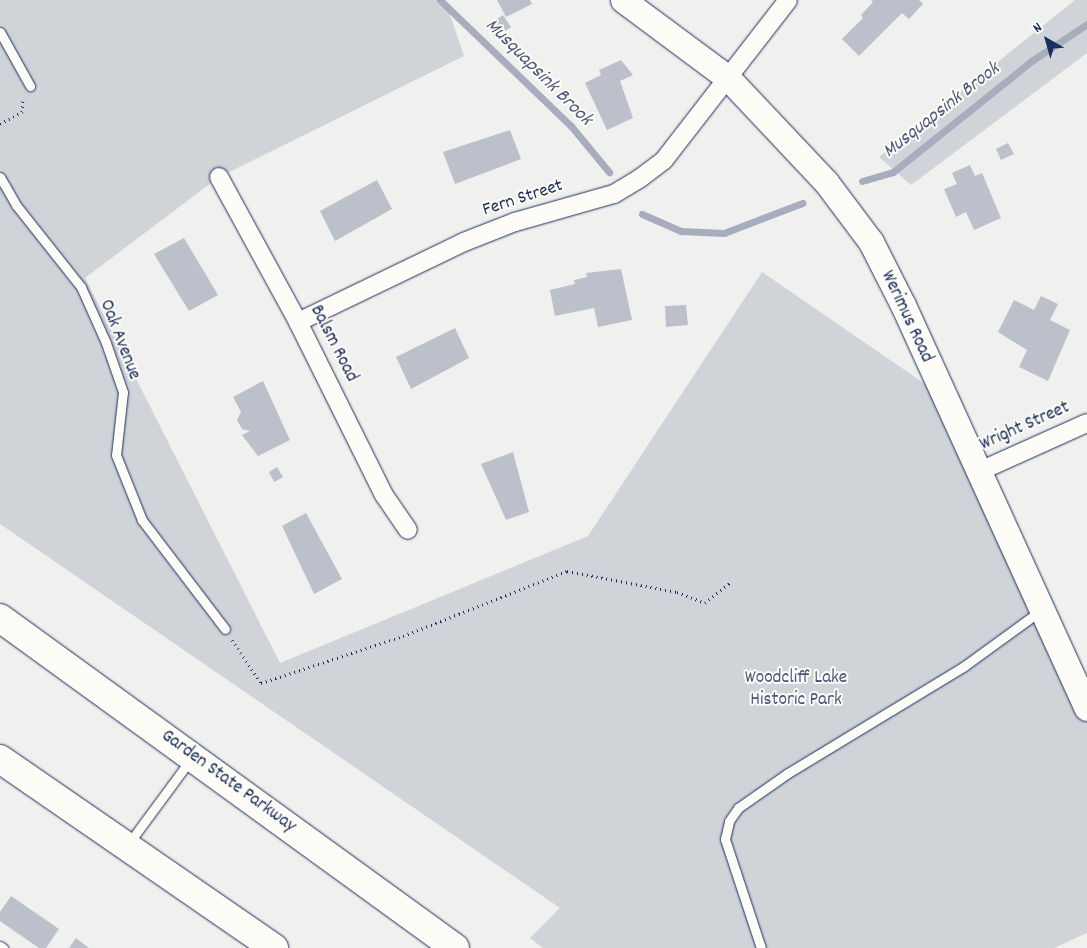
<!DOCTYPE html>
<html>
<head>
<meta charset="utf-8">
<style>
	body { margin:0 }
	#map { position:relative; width:1087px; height:948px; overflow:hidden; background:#f0f0ee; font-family:Dekko,sans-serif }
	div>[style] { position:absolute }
	.green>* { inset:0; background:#d0d3d8 }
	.stream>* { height:7px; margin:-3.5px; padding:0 3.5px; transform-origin:3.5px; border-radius:3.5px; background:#a7adbd }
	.building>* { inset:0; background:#bbc0ca }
	.path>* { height:3px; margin-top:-1.5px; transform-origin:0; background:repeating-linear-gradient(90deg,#1b2f5e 0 1px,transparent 0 5px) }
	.roads { filter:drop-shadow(0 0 1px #1b2f5e) drop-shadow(0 0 1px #1b2f5e) }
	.service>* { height:9px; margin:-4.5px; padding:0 4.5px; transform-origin:4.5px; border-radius:4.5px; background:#fdfcf7 }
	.minor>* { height:18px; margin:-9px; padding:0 9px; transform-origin:9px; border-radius:9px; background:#fdfcf7 }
	.secondary>* { height:25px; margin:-12.5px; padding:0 12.5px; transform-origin:12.5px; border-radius:12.5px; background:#fdfcf7 }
	.motorway>* { height:28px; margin:-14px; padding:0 14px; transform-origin:14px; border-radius:14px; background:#fdfcf7 }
	span { translate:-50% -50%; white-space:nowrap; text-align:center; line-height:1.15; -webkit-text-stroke:4px #fdfcf7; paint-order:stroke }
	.street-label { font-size:19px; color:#1b2f5e }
	.park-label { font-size:19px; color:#48587c }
	.water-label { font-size:20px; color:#4c5b7f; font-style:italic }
	.north { position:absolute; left:1022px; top:15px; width:50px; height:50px; -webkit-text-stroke:4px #fdfcf7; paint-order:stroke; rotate:322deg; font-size:14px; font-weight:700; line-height:20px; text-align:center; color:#1b2f5e }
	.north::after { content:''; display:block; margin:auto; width:18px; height:22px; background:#1b2f5e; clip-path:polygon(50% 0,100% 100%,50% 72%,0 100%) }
</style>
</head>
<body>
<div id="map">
	<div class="green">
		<i style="clip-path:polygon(0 0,445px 0,464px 56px,219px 177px,85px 278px,280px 663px,588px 536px,762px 272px,944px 397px,1087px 708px,1087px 933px,1054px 948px,543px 948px,530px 938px,560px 908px,0 524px)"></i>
		<i style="clip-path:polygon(1075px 0,1087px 0,1087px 53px,911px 185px,879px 157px)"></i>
	</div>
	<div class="stream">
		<i style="left:440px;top:0;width:182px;rotate:43.9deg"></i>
		<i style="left:571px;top:126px;width:60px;rotate:50.4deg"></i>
		<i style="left:862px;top:181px;width:32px;rotate:-16deg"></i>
		<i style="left:893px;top:172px;width:179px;rotate:-38.7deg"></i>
		<i style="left:1033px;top:60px;width:65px;rotate:-33.7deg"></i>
		<i style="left:642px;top:214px;width:43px;rotate:23.6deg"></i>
		<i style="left:681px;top:231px;width:43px;rotate:2.7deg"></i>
		<i style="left:724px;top:233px;width:84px;rotate:-21deg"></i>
	</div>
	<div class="building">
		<i style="clip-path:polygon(497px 0,530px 0,532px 4px,506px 17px)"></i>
		<i style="clip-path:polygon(871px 0,919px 0,923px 4px,909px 19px,902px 13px,859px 56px,842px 39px,863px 18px,861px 15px,873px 2px)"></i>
		<i style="clip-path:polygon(503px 15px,511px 27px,495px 38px,487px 26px)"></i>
		<i style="clip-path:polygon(621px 60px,633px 75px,620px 81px,633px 118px,607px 130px,585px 83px,601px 75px,599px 70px)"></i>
		<i style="clip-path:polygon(510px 130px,521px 159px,455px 184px,443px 152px)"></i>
		<i style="clip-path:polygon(1008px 143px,1014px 154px,1001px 160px,996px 149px)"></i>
		<i style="clip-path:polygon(970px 165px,975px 176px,982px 173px,1001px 218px,974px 230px,966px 212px,956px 217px,944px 189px,957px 184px,952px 173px)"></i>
		<i style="clip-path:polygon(377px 180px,392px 209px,335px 241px,320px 211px)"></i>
		<i style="clip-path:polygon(184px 238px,218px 295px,189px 311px,154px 254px)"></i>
		<i style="clip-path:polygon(621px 269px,632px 320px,598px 327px,594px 308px,555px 316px,550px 290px,575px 284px,574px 280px,587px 277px,586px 273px)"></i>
		<i style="clip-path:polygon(1041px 296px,1058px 304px,1050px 320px,1070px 330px,1048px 381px,1019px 367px,1027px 350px,998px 332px,1014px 300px,1034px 310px)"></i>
		<i style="clip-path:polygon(686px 305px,688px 325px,666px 327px,665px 306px)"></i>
		<i style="clip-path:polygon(455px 328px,469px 358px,411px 389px,396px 357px)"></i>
		<i style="clip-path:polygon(263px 381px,290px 440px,258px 456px,242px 435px,250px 431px,242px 429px,237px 420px,241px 412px,233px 397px)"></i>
		<i style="clip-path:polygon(513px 452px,529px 512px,506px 520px,481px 464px)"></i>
		<i style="clip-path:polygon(277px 467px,283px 477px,274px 482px,269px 472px)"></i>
		<i style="clip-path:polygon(306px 513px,342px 579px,314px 594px,282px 526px)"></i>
		<i style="clip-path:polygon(11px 896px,59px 929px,46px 948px,39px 948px,0 921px,0 912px)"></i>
		<i style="clip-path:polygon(76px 938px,89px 948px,69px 948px)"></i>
	</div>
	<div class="path">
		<i style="left:0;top:124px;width:25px;rotate:-29deg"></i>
		<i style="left:22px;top:112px;width:14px;rotate:-86deg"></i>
		<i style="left:232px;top:640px;width:52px;rotate:56deg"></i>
		<i style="left:261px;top:683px;width:150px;rotate:-18.3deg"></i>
		<i style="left:403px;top:636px;width:176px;rotate:-21.6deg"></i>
		<i style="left:567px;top:571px;width:112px;rotate:10.8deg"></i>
		<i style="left:677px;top:592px;width:30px;rotate:21deg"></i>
		<i style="left:705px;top:603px;width:32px;rotate:-39deg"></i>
	</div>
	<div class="roads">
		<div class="service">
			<i style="left:0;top:32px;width:62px;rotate:60.9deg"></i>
			<i style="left:0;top:177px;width:32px;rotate:60deg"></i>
			<i style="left:16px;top:205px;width:105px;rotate:51.6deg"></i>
			<i style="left:81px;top:287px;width:61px;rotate:65.9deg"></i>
			<i style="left:106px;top:343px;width:52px;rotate:70.9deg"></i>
			<i style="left:123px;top:392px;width:63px;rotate:96.3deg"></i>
			<i style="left:116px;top:455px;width:70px;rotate:68.2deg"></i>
			<i style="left:142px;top:520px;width:137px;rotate:52.7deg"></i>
			<i style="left:129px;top:843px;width:104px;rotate:-53.6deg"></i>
			<i style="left:0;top:946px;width:4px;rotate:34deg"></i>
			<i style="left:761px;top:948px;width:115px;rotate:-108.3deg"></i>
			<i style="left:725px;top:839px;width:18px;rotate:-77deg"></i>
			<i style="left:729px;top:821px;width:16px;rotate:-55deg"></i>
			<i style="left:738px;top:808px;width:61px;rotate:-35deg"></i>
			<i style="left:788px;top:773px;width:205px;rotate:-31.2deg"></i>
			<i style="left:963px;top:667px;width:95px;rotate:-36deg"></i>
		</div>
		<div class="minor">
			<i style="left:219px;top:177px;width:165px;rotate:61.4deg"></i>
			<i style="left:298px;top:322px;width:193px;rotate:63.6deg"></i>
			<i style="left:384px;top:495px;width:42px;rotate:55.6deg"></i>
			<i style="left:298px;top:322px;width:184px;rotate:-25.7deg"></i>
			<i style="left:464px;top:242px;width:55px;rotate:-21.4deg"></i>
			<i style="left:515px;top:222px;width:103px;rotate:-15.8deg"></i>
			<i style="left:614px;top:194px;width:29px;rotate:-31deg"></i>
			<i style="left:639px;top:179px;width:31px;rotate:-37deg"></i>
			<i style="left:664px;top:160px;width:202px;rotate:-52.2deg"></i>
			<i style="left:980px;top:471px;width:117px;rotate:-24.2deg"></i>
		</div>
		<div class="secondary">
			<i style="left:623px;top:0;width:131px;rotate:36.6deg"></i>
			<i style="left:728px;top:78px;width:143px;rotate:46.7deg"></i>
			<i style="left:826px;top:182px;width:75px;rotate:53.1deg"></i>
			<i style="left:871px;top:242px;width:71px;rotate:63.1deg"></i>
			<i style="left:903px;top:305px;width:443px;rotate:65.5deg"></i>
		</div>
		<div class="motorway">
			<i style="left:0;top:618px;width:562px;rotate:35.95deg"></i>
			<i style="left:0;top:759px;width:333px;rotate:34.6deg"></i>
		</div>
	</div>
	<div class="street-label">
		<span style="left:523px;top:199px;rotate:-18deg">Fern Street</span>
		<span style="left:906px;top:317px;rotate:65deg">Werimus Road</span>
		<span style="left:119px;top:340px;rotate:69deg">Oak Avenue</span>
		<span style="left:333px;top:344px;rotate:63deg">Balsm Road</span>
		<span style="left:1025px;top:427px;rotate:-24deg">Wright Street</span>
		<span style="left:228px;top:782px;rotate:36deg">Garden State Parkway</span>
	</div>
	<div class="park-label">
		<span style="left:796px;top:690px">Woodcliff Lake<br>Historic Park</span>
	</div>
	<div class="water-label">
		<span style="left:538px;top:73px;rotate:45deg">Musquapsink Brook</span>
		<span style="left:942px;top:111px;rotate:-38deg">Musquapsink Brook</span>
	</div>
	<div class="north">N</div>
</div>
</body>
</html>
